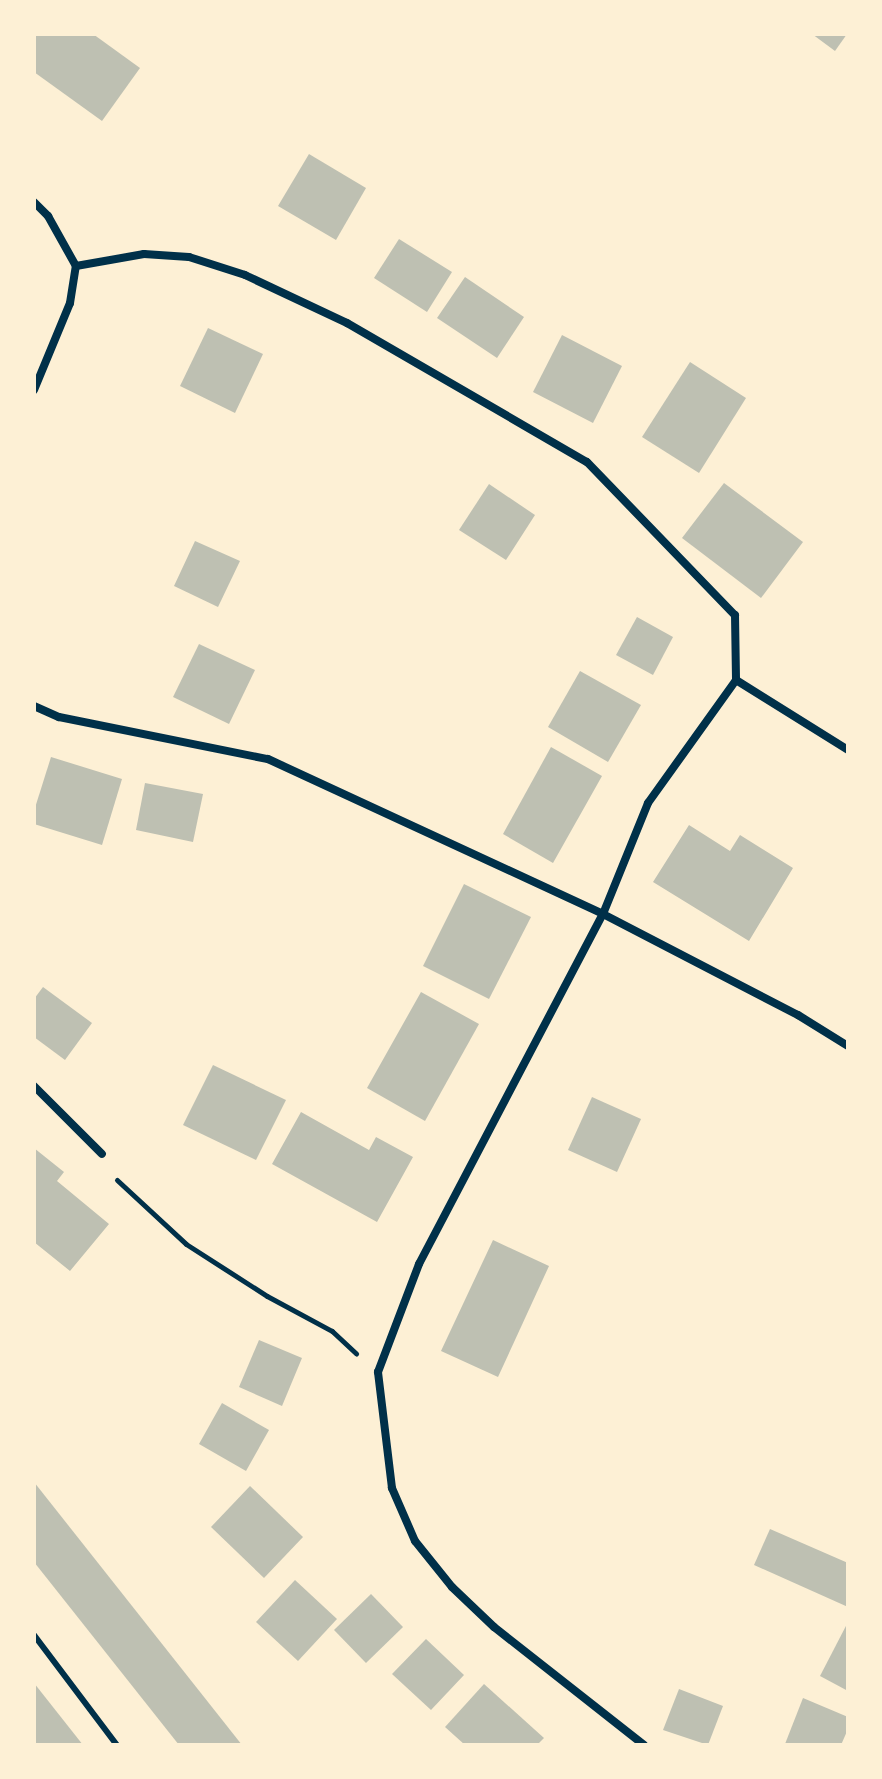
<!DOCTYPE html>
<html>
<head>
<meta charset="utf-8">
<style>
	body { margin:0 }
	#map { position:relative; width:882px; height:1779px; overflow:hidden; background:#fdf0d5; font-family:Rubik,sans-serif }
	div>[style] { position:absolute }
	.building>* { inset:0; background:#bec0b2 }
	.path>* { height:5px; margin:-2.5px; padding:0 2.5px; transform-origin:2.5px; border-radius:2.5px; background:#003049 }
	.service>* { height:6px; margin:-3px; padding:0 3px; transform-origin:3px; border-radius:3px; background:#003049 }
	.minor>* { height:8px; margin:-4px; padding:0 4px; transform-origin:4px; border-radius:4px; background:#003049 }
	span { translate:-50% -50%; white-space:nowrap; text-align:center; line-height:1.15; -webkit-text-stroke:8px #fdf0d5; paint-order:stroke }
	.frame { position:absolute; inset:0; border:36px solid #fdf0d5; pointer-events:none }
</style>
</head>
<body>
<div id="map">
	<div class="building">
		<i style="clip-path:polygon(34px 34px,93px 34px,140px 68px,102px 121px,34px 72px)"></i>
		<i style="clip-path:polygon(812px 34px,847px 34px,835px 51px)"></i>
		<i style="clip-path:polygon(309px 154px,366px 188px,336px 240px,278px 206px)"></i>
		<i style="clip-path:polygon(399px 239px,452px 272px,427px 312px,374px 278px)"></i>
		<i style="clip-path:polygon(465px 277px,524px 317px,497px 358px,437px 318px)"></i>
		<i style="clip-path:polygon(208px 328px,263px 354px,235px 413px,180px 386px)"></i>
		<i style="clip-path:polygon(562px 335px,622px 366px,593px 423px,533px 392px)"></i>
		<i style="clip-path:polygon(690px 362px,746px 398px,699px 473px,642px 437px)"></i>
		<i style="clip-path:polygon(724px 483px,803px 542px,761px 598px,682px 538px)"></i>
		<i style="clip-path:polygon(489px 484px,535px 515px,506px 560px,459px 530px)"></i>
		<i style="clip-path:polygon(195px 541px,240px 561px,218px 607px,174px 586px)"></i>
		<i style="clip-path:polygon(637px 617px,673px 637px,653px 675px,616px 655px)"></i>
		<i style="clip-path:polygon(199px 644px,255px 670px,229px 724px,173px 697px)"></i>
		<i style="clip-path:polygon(580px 671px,641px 705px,608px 762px,548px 727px)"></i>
		<i style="clip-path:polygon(551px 747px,602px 776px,553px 863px,503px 834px)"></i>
		<i style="clip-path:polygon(51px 757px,122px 779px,102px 845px,34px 824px,34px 811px)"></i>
		<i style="clip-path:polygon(145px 783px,203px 794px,193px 842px,136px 830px)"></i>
		<i style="clip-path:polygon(689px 825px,730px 851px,740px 835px,793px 868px,749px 941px,653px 882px)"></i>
		<i style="clip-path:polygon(464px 884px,531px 917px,489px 999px,423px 966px)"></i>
		<i style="clip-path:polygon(43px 987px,92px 1023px,65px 1060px,34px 1037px,34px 999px)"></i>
		<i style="clip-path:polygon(421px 992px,479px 1024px,425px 1121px,367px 1088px)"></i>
		<i style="clip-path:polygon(213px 1065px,286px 1100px,256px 1160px,183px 1125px)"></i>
		<i style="clip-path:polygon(592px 1097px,641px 1119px,617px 1172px,568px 1150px)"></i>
		<i style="clip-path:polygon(301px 1112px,369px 1150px,376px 1137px,413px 1157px,377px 1222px,272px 1164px)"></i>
		<i style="clip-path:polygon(34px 1148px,64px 1172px,57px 1181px,109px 1224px,70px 1271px,34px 1242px)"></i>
		<i style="clip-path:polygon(493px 1240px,549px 1266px,498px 1377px,441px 1351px)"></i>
		<i style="clip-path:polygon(259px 1340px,302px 1358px,282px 1406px,239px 1387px)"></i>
		<i style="clip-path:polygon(222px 1403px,269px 1430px,246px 1471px,199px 1444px)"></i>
		<i style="clip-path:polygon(34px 1482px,242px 1745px,179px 1745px,34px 1562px)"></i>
		<i style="clip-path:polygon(250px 1486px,303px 1537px,264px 1578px,211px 1527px)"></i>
		<i style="clip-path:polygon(770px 1529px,848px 1563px,848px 1607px,754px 1565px)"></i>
		<i style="clip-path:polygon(295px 1580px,337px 1619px,298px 1661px,256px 1622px)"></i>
		<i style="clip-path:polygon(371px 1594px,403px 1627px,366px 1663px,334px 1630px)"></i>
		<i style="clip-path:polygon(848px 1622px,848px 1691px,820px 1676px)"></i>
		<i style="clip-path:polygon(426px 1639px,464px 1675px,431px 1710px,392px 1674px)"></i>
		<i style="clip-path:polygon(34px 1683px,83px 1745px,34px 1745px)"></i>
		<i style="clip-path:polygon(484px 1684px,544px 1738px,537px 1745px,465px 1745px,445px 1727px)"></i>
		<i style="clip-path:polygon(679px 1689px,723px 1706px,708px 1745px,663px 1730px)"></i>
		<i style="clip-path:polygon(803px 1698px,848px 1717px,848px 1729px,841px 1745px,785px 1744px)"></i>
	</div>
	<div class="path">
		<i style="left:117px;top:1180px;width:94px;rotate:42.8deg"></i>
		<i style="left:186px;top:1244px;width:96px;rotate:32.7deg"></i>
		<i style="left:267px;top:1296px;width:74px;rotate:28.3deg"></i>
		<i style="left:332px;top:1331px;width:33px;rotate:43deg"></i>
	</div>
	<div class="service">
		<i style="left:34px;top:1635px;width:138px;rotate:53deg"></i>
	</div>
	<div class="minor">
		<i style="left:34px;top:202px;width:20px;rotate:45deg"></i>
		<i style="left:48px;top:216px;width:57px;rotate:60.8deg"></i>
		<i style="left:76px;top:266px;width:69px;rotate:-10deg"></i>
		<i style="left:144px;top:254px;width:45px;rotate:3.8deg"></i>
		<i style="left:189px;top:257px;width:59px;rotate:17.8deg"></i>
		<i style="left:245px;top:275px;width:113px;rotate:25.2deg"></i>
		<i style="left:347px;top:323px;width:277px;rotate:30.1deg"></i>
		<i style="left:587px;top:462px;width:213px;rotate:46deg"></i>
		<i style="left:735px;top:615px;width:65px;rotate:89.1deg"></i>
		<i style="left:34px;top:390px;width:94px;rotate:-67.5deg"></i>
		<i style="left:70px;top:303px;width:37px;rotate:-81deg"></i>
		<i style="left:736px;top:680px;width:132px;rotate:32deg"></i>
		<i style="left:34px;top:706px;width:27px;rotate:24deg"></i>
		<i style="left:59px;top:717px;width:213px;rotate:11.4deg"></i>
		<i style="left:268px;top:759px;width:369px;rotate:24.8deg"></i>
		<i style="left:603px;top:914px;width:220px;rotate:27.4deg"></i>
		<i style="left:798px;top:1015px;width:59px;rotate:31.8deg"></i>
		<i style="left:34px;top:1086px;width:96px;rotate:45deg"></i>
		<i style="left:644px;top:1745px;width:191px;rotate:-141.8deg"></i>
		<i style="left:494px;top:1627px;width:58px;rotate:-136.4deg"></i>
		<i style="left:452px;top:1587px;width:59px;rotate:-128.8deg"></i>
		<i style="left:415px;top:1541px;width:58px;rotate:-113.5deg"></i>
		<i style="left:392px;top:1488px;width:117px;rotate:-96.9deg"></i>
		<i style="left:378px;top:1372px;width:116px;rotate:-69.2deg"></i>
		<i style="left:419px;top:1264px;width:395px;rotate:-62.3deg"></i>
		<i style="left:603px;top:914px;width:120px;rotate:-67.9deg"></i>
		<i style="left:648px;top:803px;width:151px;rotate:-54.4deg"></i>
	</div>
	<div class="frame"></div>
</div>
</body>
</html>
